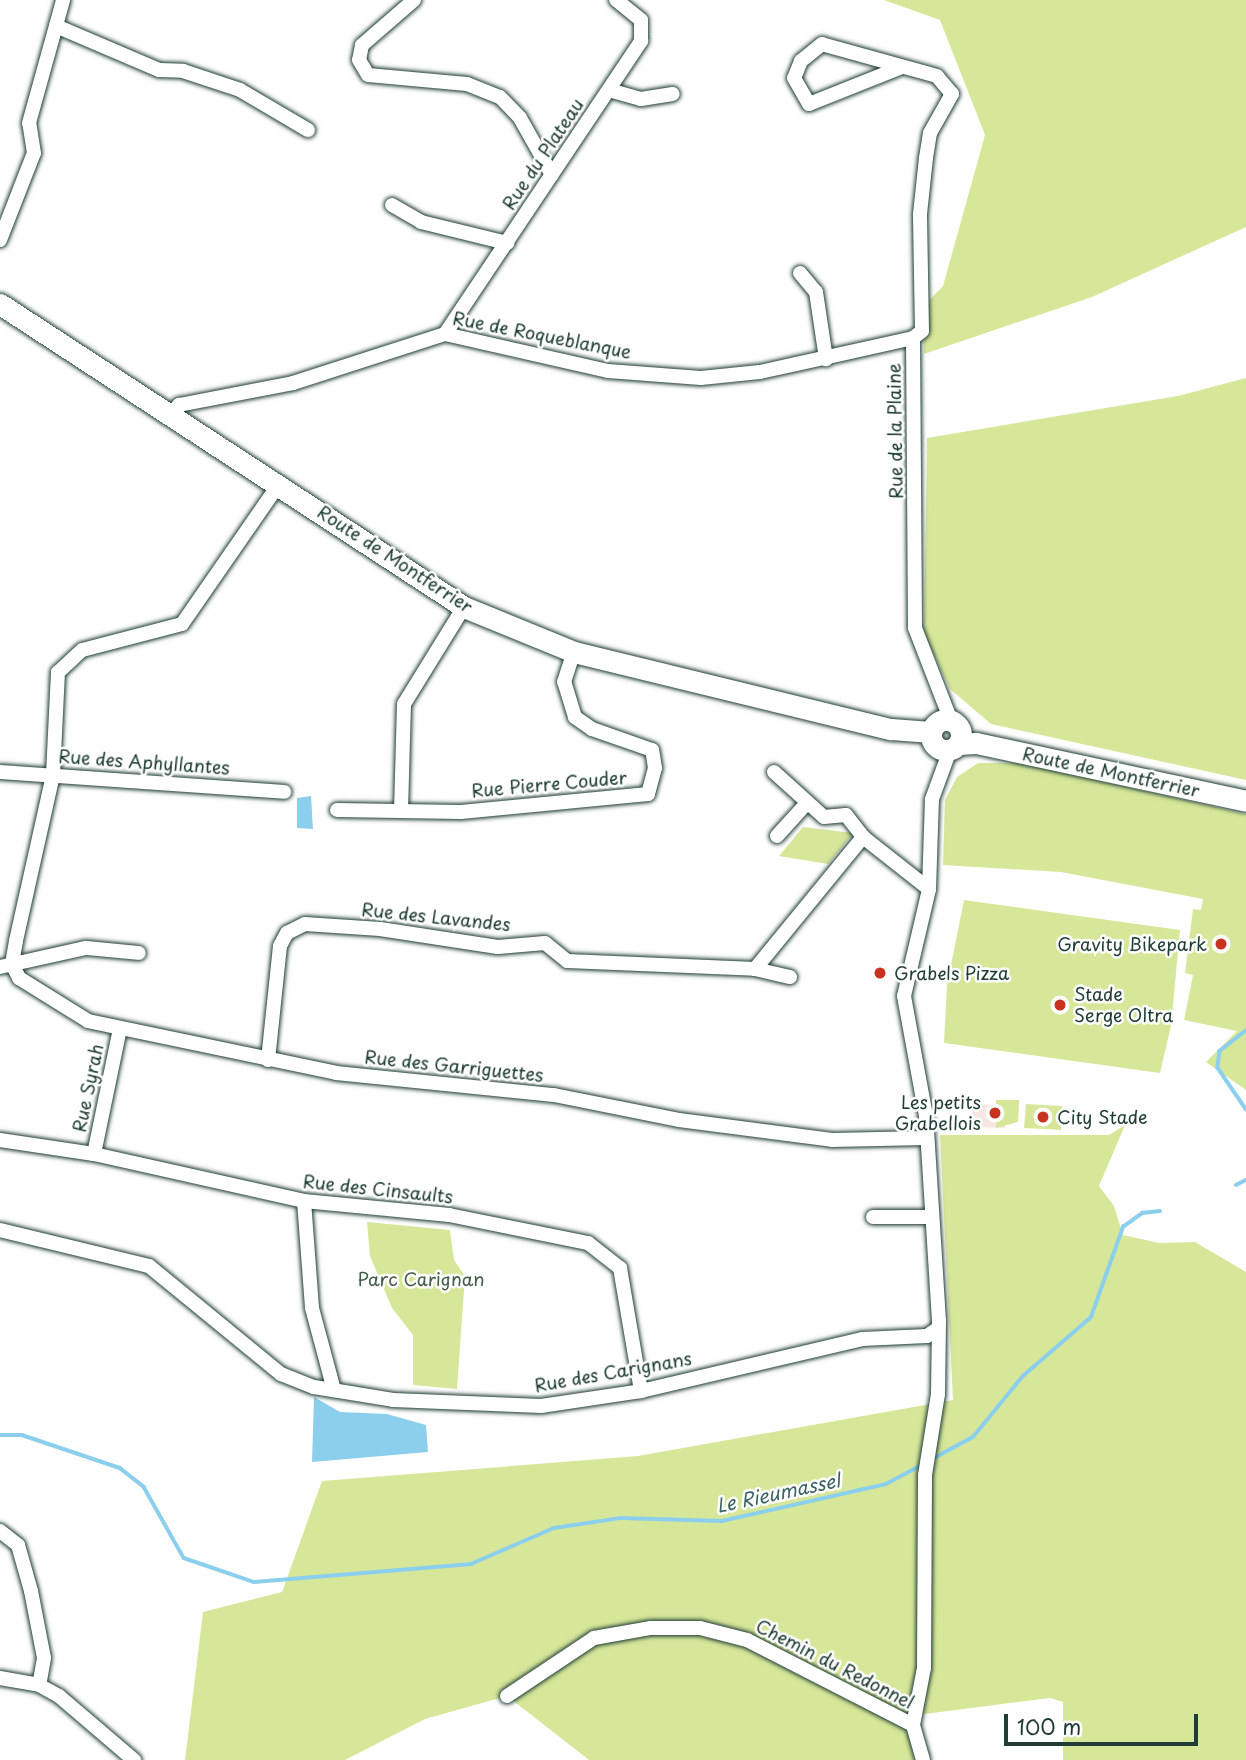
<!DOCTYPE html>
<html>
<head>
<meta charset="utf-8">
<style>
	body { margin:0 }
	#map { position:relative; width:1246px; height:1760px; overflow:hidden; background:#fff; font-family:"Playpen Sans",sans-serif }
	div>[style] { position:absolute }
	.built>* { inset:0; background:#f7e6e2 }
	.green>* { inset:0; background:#d7e79a }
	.water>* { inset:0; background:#8ccfed }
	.stream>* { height:3.5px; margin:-1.75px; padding:0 1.75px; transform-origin:1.75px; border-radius:1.75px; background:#8ccfed }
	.roads { filter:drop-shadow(0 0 2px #1f3d34) drop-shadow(0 0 2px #1f3d34) }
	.street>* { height:14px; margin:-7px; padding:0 7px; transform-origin:7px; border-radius:7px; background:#fff }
	.secondary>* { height:21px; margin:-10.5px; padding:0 10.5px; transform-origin:10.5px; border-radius:10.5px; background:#fff }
	.secondary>.ring { margin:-10.5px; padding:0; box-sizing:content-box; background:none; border:21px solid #fff; border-radius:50% }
	.dots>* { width:19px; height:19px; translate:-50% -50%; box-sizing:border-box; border:4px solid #fff; border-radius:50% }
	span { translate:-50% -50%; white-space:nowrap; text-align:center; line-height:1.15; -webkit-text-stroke:5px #fff; paint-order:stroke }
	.street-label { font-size:18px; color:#1f3d34 }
	.poi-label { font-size:18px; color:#1f3d34 }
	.right { translate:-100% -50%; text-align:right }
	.left { translate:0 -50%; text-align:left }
	.park-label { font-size:18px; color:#445f48 }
	.water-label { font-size:19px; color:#3a6262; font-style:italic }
	.scale { position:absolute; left:1004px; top:1714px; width:194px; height:32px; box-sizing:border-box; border:4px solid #1f3d34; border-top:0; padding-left:9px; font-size:21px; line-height:24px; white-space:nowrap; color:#1f3d34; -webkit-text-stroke:5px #fff; paint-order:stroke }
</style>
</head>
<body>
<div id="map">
	<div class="built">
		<i style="clip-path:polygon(996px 1100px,1019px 1100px,1018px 1122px,1006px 1121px,1005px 1128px,972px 1127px,972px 1104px,996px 1105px)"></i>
	</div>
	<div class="green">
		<i style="clip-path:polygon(884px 0,1246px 0,1246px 227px,1092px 297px,924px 354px,923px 307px,943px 286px,985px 135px,940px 20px)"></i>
		<i style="clip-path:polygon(1246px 378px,1246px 780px,991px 724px,950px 689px,924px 633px,927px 438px,1178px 396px)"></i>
		<i style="clip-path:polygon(978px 763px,1020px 763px,1246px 814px,1246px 1090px,1206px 1062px,1237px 1031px,1184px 1020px,1193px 975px,1185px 973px,1193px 909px,1201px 910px,1203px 899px,1061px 872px,943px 865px,945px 800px,957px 777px)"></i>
		<i style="clip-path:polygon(803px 827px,853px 833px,828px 864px,779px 856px)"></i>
		<i style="clip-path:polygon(964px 900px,1180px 930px,1171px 1026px,1160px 1073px,944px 1043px,947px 985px)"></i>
		<i style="clip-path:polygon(996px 1100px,1019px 1100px,1018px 1122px,996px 1128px)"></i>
		<i style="clip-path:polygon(1026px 1104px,1062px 1106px,1061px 1130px,1024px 1128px)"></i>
		<i style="clip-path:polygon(1125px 1125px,1099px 1186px,1114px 1206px,1123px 1235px,1159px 1243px,1195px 1242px,1246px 1272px,1246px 1760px,1063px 1760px,1063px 1702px,1050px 1698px,909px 1716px,915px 1760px,589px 1760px,507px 1696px,425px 1719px,345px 1760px,185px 1760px,203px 1612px,282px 1592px,322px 1481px,638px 1456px,953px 1400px,940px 1135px,1109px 1135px)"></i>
		<i style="clip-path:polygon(367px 1222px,450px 1230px,454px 1260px,465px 1276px,457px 1389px,413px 1385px,413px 1335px,392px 1308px,370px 1256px)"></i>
	</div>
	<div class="water">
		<i style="clip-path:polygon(311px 796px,313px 829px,297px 828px,297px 798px)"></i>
		<i style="clip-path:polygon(314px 1397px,340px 1412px,387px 1414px,426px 1425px,428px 1452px,312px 1462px)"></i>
	</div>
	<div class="stream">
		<i style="left:1246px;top:1031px;width:33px;rotate:142deg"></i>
		<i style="left:1220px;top:1051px;width:17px;rotate:97deg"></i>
		<i style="left:1218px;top:1068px;width:50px;rotate:55.7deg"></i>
		<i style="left:1236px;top:1185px;width:11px;rotate:-27deg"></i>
		<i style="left:0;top:1435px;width:22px"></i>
		<i style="left:22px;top:1435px;width:103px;rotate:18.6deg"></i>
		<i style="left:120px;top:1468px;width:31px;rotate:38deg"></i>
		<i style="left:144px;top:1487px;width:81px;rotate:60.6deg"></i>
		<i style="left:184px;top:1558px;width:74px;rotate:18.9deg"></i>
		<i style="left:254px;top:1582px;width:218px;rotate:-4.7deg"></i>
		<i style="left:471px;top:1564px;width:90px;rotate:-23.4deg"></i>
		<i style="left:554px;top:1528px;width:68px;rotate:-8.5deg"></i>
		<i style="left:621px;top:1518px;width:101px;rotate:1.7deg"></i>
		<i style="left:722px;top:1521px;width:168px;rotate:-12.7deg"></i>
		<i style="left:886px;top:1484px;width:40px;rotate:-28deg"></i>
		<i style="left:934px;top:1458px;width:44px;rotate:-28.3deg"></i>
		<i style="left:973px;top:1437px;width:79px;rotate:-50.7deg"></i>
		<i style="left:1023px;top:1376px;width:90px;rotate:-40.9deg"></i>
		<i style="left:1091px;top:1317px;width:96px;rotate:-70.4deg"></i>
		<i style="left:1123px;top:1227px;width:24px;rotate:-36deg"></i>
		<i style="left:1142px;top:1213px;width:18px;rotate:-6deg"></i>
	</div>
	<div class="roads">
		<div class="street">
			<i style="left:414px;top:0;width:69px;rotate:139.1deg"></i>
			<i style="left:362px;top:45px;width:15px;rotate:101deg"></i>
			<i style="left:359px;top:60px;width:17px;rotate:59deg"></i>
			<i style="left:368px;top:75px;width:99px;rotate:5.2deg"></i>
			<i style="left:467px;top:84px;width:35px;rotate:22deg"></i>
			<i style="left:500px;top:97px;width:29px;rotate:46deg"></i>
			<i style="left:520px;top:118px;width:65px;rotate:60.7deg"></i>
			<i style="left:56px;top:26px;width:112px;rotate:23.1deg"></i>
			<i style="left:159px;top:70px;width:24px;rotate:2deg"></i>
			<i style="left:183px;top:71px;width:60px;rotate:18.4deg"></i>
			<i style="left:240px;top:90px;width:79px;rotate:30.5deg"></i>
			<i style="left:609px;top:90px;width:33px;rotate:16deg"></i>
			<i style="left:641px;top:99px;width:32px;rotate:-9deg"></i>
			<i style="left:392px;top:205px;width:34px;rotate:30deg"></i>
			<i style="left:421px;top:222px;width:89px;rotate:13.7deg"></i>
			<i style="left:0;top:240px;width:93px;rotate:-68.7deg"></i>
			<i style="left:34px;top:153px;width:30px;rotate:-99deg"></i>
			<i style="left:29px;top:123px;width:128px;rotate:-74.5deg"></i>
			<i style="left:800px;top:273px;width:25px;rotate:50deg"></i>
			<i style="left:816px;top:292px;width:68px;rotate:81.5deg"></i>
			<i style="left:445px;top:334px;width:353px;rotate:-56.2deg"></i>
			<i style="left:641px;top:41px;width:21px;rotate:-90deg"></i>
			<i style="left:641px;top:20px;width:32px;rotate:-141deg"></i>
			<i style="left:913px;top:338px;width:290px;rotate:89.6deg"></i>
			<i style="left:915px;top:628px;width:100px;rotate:68.8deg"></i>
			<i style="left:172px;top:413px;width:11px;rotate:-49deg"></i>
			<i style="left:179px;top:405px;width:116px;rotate:-10.9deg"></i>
			<i style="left:293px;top:383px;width:160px;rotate:-17.9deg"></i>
			<i style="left:445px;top:334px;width:167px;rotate:12.8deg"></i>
			<i style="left:608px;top:371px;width:93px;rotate:4.3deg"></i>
			<i style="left:701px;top:378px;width:59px;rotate:-5.8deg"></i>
			<i style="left:760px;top:372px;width:157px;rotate:-12.5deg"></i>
			<i style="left:913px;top:338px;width:11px;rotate:-38deg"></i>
			<i style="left:922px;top:331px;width:117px;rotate:-91deg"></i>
			<i style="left:920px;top:214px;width:56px;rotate:-83.9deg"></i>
			<i style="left:926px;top:158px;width:25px;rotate:-81deg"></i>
			<i style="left:930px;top:133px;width:45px;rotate:-60.6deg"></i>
			<i style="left:952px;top:94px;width:23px;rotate:-130deg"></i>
			<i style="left:937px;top:76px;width:119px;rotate:-164.5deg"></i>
			<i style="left:822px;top:44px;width:27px;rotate:141deg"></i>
			<i style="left:801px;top:61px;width:18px;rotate:112deg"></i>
			<i style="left:794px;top:78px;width:30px;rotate:60deg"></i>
			<i style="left:809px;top:104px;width:100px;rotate:-21.7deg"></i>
			<i style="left:279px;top:484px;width:170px;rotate:124.7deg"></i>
			<i style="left:182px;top:624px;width:103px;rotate:165.4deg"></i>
			<i style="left:82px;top:650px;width:33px;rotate:137deg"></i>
			<i style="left:58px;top:672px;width:103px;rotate:92.8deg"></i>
			<i style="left:53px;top:775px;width:170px;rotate:102.6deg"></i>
			<i style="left:16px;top:941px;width:23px;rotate:100deg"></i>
			<i style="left:12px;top:964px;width:16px;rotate:63deg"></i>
			<i style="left:19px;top:978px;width:81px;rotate:31.9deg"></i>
			<i style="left:88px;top:1021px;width:253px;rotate:11.8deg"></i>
			<i style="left:336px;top:1073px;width:219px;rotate:5.8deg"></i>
			<i style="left:554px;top:1095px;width:127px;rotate:11.3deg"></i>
			<i style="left:679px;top:1120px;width:154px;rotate:7.4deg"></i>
			<i style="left:832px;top:1140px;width:95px;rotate:-1.2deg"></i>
			<i style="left:0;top:772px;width:285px;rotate:4deg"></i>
			<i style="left:774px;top:772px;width:67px;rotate:42deg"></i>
			<i style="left:824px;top:817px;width:22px;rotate:-5deg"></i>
			<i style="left:846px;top:815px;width:28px;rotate:52deg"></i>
			<i style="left:863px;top:837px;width:84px;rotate:38.2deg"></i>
			<i style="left:337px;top:810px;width:124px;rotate:0.9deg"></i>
			<i style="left:461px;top:812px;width:188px;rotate:-5.5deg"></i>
			<i style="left:648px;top:794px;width:27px;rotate:-75deg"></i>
			<i style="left:655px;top:768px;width:18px;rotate:-99deg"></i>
			<i style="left:652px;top:750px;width:64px;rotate:-160.7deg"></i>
			<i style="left:592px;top:729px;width:21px;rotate:-145deg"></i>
			<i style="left:575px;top:717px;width:37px;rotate:-107deg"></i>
			<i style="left:564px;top:682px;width:32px;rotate:-72deg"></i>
			<i style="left:401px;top:811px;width:107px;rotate:-88.4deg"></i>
			<i style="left:404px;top:704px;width:114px;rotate:-58.3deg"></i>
			<i style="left:777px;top:836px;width:43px;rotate:-47.8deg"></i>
			<i style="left:0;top:967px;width:88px;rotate:-12.5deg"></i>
			<i style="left:86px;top:948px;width:53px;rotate:5.4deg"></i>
			<i style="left:755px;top:969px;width:171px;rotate:-50.7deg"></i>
			<i style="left:268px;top:1060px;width:115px;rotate:-84deg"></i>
			<i style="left:280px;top:946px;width:15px;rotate:-62deg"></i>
			<i style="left:287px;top:933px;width:20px;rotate:-27deg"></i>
			<i style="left:305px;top:924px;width:75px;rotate:3.8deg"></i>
			<i style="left:380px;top:929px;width:119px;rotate:8.7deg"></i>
			<i style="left:498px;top:947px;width:47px;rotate:-4.9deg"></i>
			<i style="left:545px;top:943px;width:28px;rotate:39deg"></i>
			<i style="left:567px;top:961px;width:188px;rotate:2.4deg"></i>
			<i style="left:755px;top:969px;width:36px;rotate:13deg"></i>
			<i style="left:0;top:1140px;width:95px;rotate:8.5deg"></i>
			<i style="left:94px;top:1154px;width:215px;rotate:12.6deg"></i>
			<i style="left:304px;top:1201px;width:146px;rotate:5.5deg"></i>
			<i style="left:449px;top:1215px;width:142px;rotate:11.4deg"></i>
			<i style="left:588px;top:1243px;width:41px;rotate:38deg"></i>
			<i style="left:620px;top:1268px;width:125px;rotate:80.3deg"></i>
			<i style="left:94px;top:1154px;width:128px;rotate:-78.3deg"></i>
			<i style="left:304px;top:1201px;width:107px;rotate:85.7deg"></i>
			<i style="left:312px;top:1308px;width:85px;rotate:75deg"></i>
			<i style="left:873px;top:1217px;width:59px"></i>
			<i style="left:0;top:1230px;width:153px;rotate:13.6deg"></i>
			<i style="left:149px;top:1266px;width:171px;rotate:39.3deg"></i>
			<i style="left:281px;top:1374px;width:35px;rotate:22deg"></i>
			<i style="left:314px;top:1387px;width:80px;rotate:9.3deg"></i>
			<i style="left:393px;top:1400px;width:148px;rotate:2.3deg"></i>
			<i style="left:541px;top:1406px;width:101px;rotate:-8.5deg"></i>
			<i style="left:641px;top:1391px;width:227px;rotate:-13.2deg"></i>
			<i style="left:862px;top:1339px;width:65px;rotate:-2.6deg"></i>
			<i style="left:927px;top:1336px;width:12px;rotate:-35deg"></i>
			<i style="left:0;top:1531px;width:23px;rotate:38deg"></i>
			<i style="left:18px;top:1545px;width:48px;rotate:74.2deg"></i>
			<i style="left:31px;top:1591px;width:68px;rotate:79deg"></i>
			<i style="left:44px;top:1658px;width:27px;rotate:100deg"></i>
			<i style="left:0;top:1678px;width:40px;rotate:10deg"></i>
			<i style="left:39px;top:1685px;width:23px;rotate:29deg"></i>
			<i style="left:59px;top:1696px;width:99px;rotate:40.5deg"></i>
			<i style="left:507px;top:1696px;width:105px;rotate:-33.7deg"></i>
			<i style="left:594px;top:1638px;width:58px;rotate:-10deg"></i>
			<i style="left:651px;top:1628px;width:49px"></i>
			<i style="left:700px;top:1628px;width:49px;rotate:14.3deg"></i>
			<i style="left:747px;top:1640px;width:186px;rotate:27.1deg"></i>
			<i style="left:923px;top:1760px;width:36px;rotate:-106deg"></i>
			<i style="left:913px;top:1725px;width:58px;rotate:-79.1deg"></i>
			<i style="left:924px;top:1668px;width:193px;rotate:-89.7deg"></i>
			<i style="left:925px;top:1475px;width:82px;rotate:-80.9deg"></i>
			<i style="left:938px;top:1394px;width:73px;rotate:-89.2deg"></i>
			<i style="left:939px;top:1321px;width:205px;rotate:-93.6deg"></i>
			<i style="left:926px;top:1116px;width:122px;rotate:-100.4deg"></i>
			<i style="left:904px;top:996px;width:110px;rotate:-76.8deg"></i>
			<i style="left:929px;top:889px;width:90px;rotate:-88.1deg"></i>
			<i style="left:932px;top:799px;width:52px;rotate:-69.8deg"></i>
		</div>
		<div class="secondary">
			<i style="left:0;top:304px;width:554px;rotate:33.15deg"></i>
			<i style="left:464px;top:607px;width:119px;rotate:22.2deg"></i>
			<i style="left:574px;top:652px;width:326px;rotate:13.7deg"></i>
			<i style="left:891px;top:729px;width:40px;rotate:4.3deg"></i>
			<i class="ring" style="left:931px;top:720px;width:9px;height:9px"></i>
			<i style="left:958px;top:744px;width:18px;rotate:-3deg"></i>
			<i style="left:976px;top:743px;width:276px;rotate:12.1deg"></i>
		</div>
	</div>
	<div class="dots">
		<i style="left:1221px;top:944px;background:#c8321e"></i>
		<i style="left:880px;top:973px;background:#c8321e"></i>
		<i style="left:1060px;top:1005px;background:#c8321e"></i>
		<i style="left:995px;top:1113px;background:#c8321e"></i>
		<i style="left:1043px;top:1117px;background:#c8321e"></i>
	</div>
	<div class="street-label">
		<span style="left:543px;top:154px;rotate:-56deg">Rue du Plateau</span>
		<span style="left:542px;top:335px;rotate:11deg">Rue de Roqueblanque</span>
		<span style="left:895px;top:431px;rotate:-91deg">Rue de la Plaine</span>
		<span style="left:395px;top:559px;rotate:33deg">Route de Montferrier</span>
		<span style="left:144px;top:762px;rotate:4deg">Rue des Aphyllantes</span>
		<span style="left:1111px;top:772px;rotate:12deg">Route de Montferrier</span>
		<span style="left:549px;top:784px;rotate:-5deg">Rue Pierre Couder</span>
		<span style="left:436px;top:917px;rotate:6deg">Rue des Lavandes</span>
		<span style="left:454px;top:1066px;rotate:6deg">Rue des Garriguettes</span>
		<span style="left:88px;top:1088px;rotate:-78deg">Rue Syrah</span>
		<span style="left:378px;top:1189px;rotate:6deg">Rue des Cinsaults</span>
		<span style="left:613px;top:1372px;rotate:-10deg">Rue des Carignans</span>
		<span style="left:835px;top:1664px;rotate:27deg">Chemin du Redonnel</span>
	</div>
	<div class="poi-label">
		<span class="right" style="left:1207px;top:944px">Gravity Bikepark</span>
		<span class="left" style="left:894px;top:973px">Grabels Pizza</span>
		<span class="left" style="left:1074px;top:1005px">Stade<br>Serge Oltra</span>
		<span class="right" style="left:981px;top:1113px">Les petits<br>Grabellois</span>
		<span class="left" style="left:1057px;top:1117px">City Stade</span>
	</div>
	<div class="park-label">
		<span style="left:421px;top:1279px">Parc Carignan</span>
	</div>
	<div class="water-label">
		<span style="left:778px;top:1493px;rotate:-12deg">Le Rieumassel</span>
	</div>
	<div class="scale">100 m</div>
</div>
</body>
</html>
